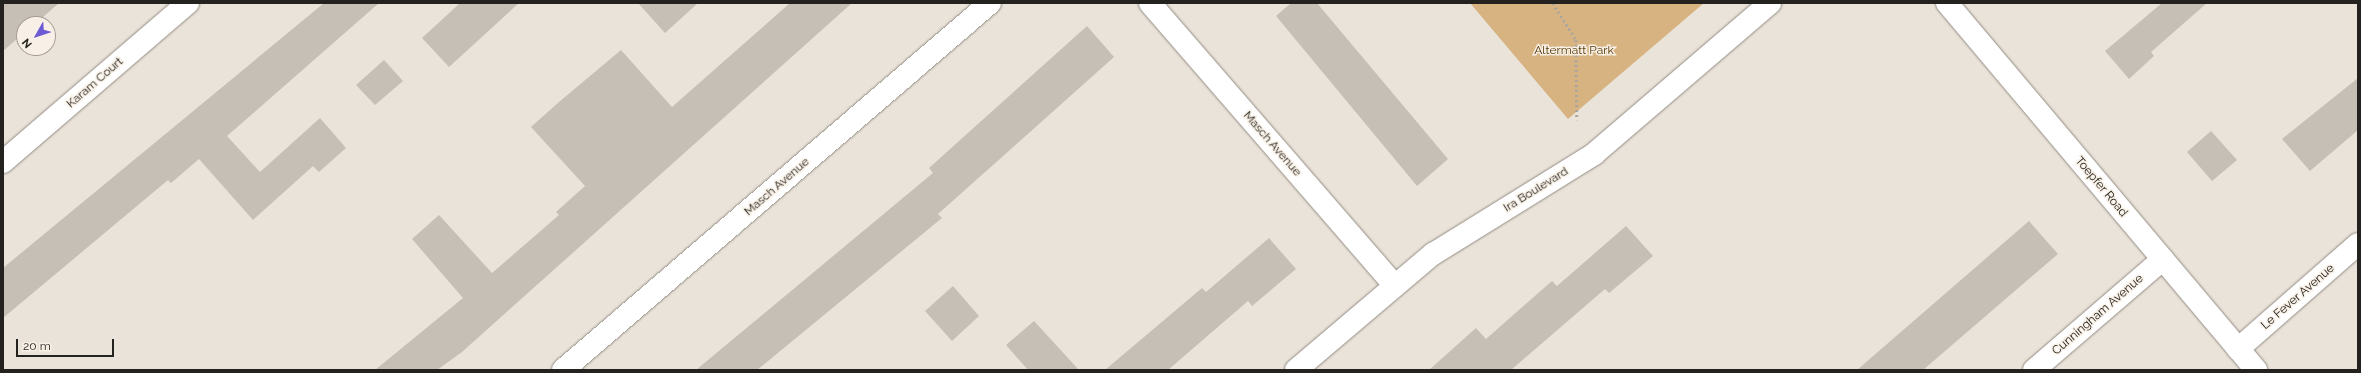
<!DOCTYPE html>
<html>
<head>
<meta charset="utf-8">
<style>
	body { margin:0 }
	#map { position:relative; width:2361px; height:373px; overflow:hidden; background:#eae3d9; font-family:Raleway,sans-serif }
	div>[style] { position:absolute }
	.green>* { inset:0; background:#d7b381 }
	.building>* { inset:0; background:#c6bfb5 }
	.path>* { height:2.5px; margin-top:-1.25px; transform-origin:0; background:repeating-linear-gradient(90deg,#aba69d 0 2px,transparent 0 5px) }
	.roads { filter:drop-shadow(0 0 1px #938c84) drop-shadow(0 0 1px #938c84) }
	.minor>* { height:22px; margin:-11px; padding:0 11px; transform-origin:11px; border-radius:11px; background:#fff }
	span { translate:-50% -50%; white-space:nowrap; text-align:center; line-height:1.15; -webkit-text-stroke:3px #f8f0e6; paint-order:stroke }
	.park-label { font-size:12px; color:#563903 }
	.street-label { font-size:12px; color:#24221e }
	.frame { position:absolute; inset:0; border:4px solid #24221e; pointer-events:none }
	.north { position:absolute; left:16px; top:16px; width:40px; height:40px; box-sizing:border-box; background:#f8f0e6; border:1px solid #a39e96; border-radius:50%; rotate:231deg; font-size:11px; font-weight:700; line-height:16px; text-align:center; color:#24221e }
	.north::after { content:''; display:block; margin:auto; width:14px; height:18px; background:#6d5bd5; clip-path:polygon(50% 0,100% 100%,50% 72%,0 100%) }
	.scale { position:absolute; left:16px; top:339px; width:98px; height:18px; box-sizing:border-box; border:2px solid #24221e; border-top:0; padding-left:5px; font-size:12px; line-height:14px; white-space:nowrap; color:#24221e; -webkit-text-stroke:3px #f8f0e6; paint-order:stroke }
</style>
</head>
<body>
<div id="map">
	<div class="green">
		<i style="clip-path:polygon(1470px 3px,1704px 3px,1568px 119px)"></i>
	</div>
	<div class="building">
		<i style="clip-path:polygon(3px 3px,59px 3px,35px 24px,24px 24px,24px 33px,3px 51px)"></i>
		<i style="clip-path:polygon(324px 3px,379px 3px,227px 136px,260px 172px,320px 118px,346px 148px,319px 172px,313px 166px,253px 220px,199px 159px,171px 183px,168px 180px,3px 318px,3px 268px)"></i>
		<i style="clip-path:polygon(460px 3px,519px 3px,449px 67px,422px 38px)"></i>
		<i style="clip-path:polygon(638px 3px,698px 3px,665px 33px)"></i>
		<i style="clip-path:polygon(790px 3px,852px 3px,462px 352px,437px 370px,375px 370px,463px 298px,412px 239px,439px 215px,492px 273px,559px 215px,556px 212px,585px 186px,531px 127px,559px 102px,621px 50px,672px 107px)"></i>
		<i style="clip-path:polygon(1291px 3px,1317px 3px,1448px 159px,1417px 186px,1276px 16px)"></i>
		<i style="clip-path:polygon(2162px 3px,2207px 3px,2151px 52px,2154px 56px,2129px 79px,2105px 51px)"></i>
		<i style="clip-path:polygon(1087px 26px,1114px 57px,938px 214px,942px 218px,757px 370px,696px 370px,933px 173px,929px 168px)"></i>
		<i style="clip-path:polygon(384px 60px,403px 81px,375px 105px,356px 85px)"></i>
		<i style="clip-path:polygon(2358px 78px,2358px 130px,2310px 171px,2282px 139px)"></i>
		<i style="clip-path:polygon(2211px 131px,2237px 160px,2212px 181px,2187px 152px)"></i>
		<i style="clip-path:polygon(2029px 221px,2058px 254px,1923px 370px,1857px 370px)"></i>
		<i style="clip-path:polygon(1626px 226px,1653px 256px,1609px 293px,1605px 289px,1511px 370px,1429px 370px,1476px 328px,1486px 339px,1552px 281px,1557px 286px)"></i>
		<i style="clip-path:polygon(1269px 238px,1296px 269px,1252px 306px,1248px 301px,1168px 370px,1105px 370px,1202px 288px,1206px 292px)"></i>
		<i style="clip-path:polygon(953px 286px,979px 316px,952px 341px,925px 311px)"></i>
		<i style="clip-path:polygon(1034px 321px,1079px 370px,1028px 370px,1006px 345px)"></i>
	</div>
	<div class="path">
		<i style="left:1553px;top:3px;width:44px;rotate:58.1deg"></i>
		<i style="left:1576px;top:40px;width:80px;rotate:89.3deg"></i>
	</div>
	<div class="roads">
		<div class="minor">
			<i style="left:1150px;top:3px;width:373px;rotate:49.1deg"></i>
			<i style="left:1947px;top:3px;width:480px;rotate:49.9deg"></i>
			<i style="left:3px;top:162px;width:244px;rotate:-40.7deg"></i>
			<i style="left:2238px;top:349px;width:159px;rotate:-41.2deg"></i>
			<i style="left:563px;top:370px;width:563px;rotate:-40.68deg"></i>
			<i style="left:1296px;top:370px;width:180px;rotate:-40.3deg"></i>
			<i style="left:1433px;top:254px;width:190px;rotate:-31.8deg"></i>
			<i style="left:1594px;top:154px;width:232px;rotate:-40.6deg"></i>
			<i style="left:2034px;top:370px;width:170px;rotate:-40.7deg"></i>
		</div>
	</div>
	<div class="park-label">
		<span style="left:1574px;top:51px">Altermatt Park</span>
	</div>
	<div class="street-label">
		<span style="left:95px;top:83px;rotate:-41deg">Karam Court</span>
		<span style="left:1272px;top:144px;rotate:49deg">Masch Avenue</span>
		<span style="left:777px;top:187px;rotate:-41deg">Masch Avenue</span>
		<span style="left:2101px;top:187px;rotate:50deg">Toepfer Road</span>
		<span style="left:1536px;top:190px;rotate:-32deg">Ira Boulevard</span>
		<span style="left:2298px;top:297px;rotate:-41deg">Le Fever Avenue</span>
		<span style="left:2098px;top:315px;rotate:-41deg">Cunningham Avenue</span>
	</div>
	<div class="frame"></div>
	<div class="north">N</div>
	<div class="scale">20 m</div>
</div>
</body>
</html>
